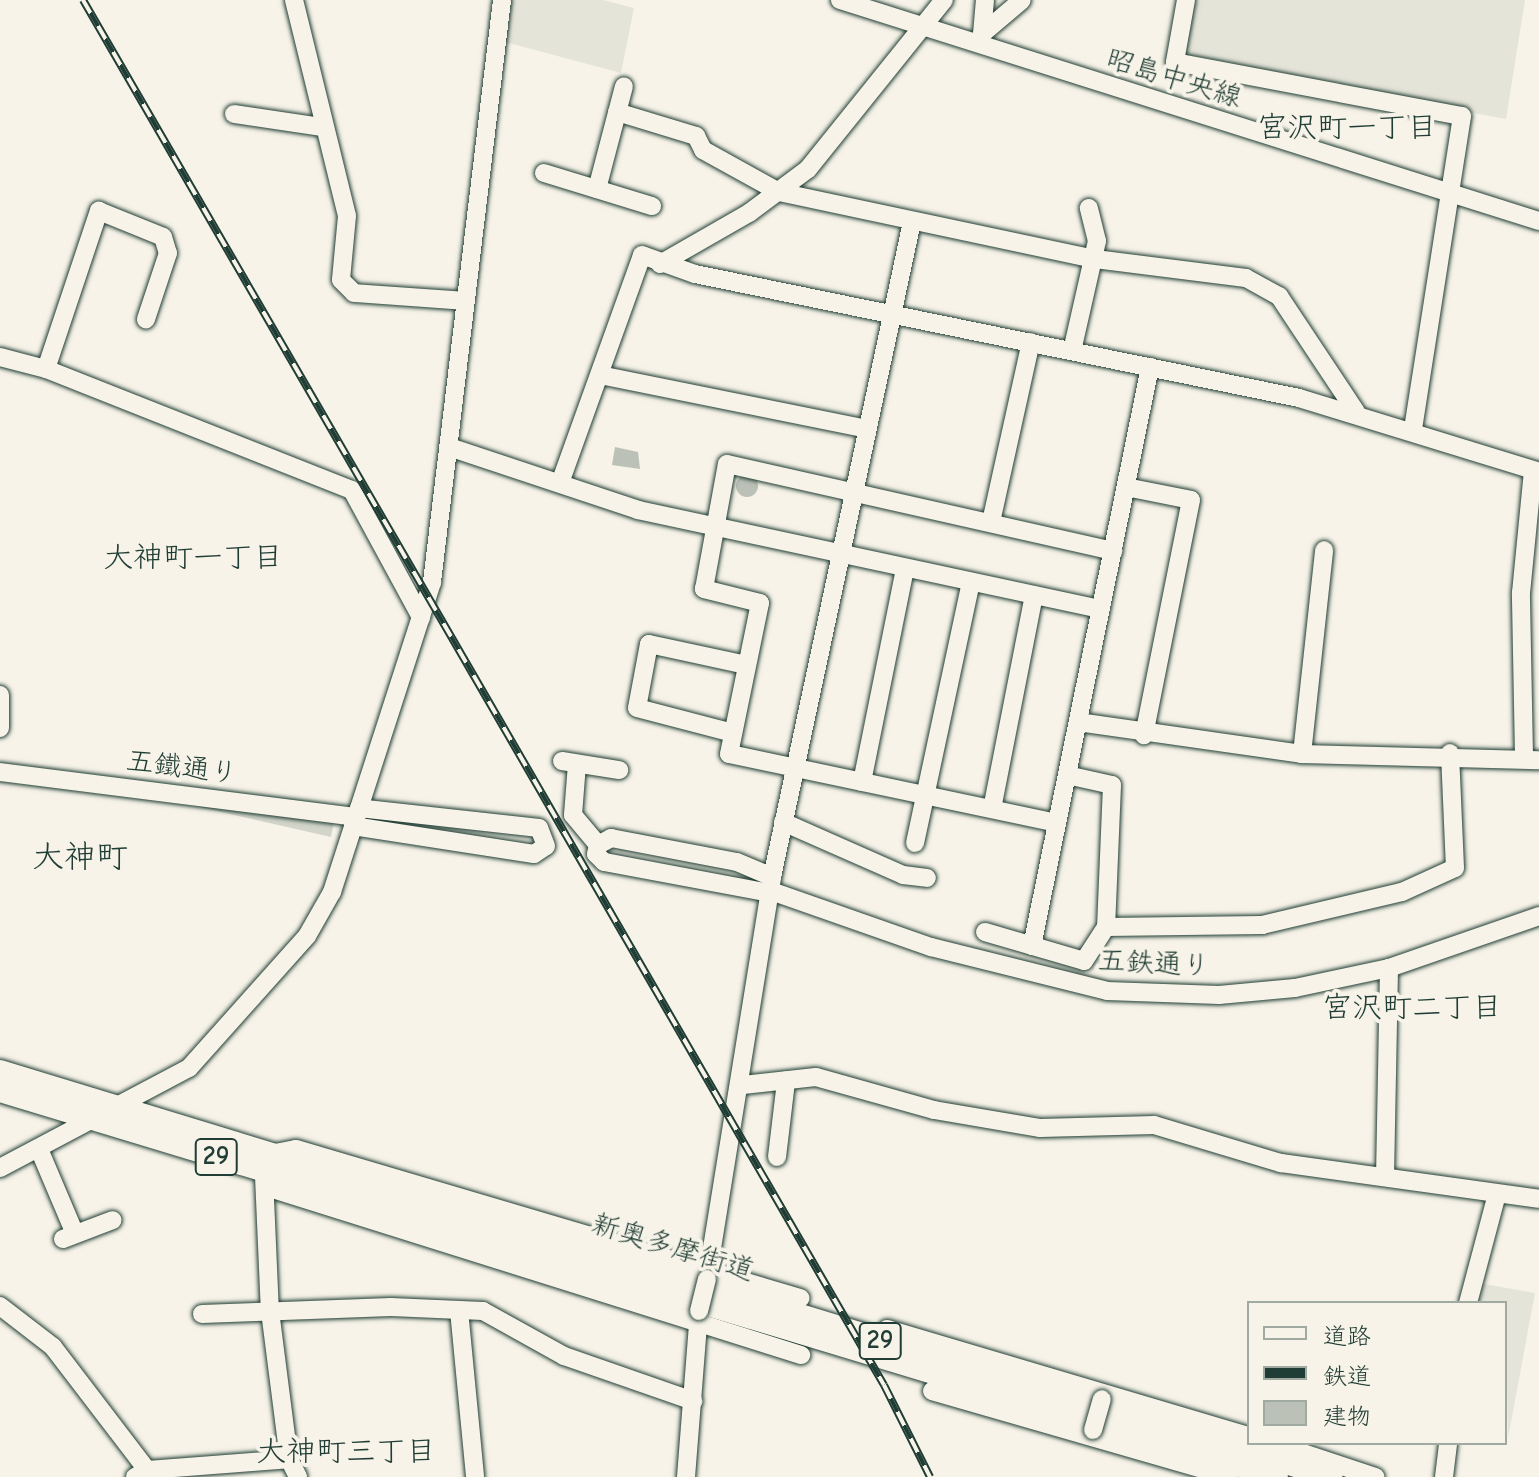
<!DOCTYPE html>
<html>
<head>
<meta charset="utf-8">
<style>
	body { margin:0 }
	#map { position:relative; width:1539px; height:1477px; overflow:hidden; background:#f7f3e8; font-family:"Comic Neue","Klee One",sans-serif }
	div>[style] { position:absolute }
	.built>* { inset:0; background:#e5e4d9 }
	.green>* { inset:0; background:#d3d5ca }
	.building>* { inset:0; background:#bbc1b6 }
	.round { border-radius:50% }
	.roads { filter:drop-shadow(0 0 2px #1f3d34) drop-shadow(0 0 2px #1f3d34) }
	.minor>* { height:18px; margin:-9px; padding:0 9px; transform-origin:9px; border-radius:9px; background:#f7f3e8 }
	.major>* { height:22px; margin:-11px; padding:0 11px; transform-origin:11px; border-radius:11px; background:#f7f3e8 }
	.rail>* { height:8px; margin-top:-4px; transform-origin:0; background:repeating-linear-gradient(90deg,#f7f3e8 0 15px,#1f3d34 0 30px); box-sizing:border-box; border-block:2px solid #1f3d34 }
	.bridges { filter:drop-shadow(0 0 2px #1f3d34) drop-shadow(0 0 2px #1f3d34) }
	.minor-bridge>* { height:18px; margin:-9px; padding:0 9px; transform-origin:9px; border-radius:9px; background:#f7f3e8 }
	span { translate:-50% -50%; white-space:nowrap; text-align:center; line-height:1.15; -webkit-text-stroke:8px #f7f3e8; paint-order:stroke }
	.shield-label span { padding:2px 6px; background:#f7f3e8; border:2px solid; border-radius:6px; -webkit-text-stroke-width:0 }
	.shield-label { font-size:26px; color:#1f3d34; font-weight:700 }
	.street-label { font-size:28px; color:#1f3d34 }
	.neighbourhood-label { font-size:30px; color:#1f3d34 }
	.quarter-label { font-size:32px; color:#1f3d34 }
	.legend { position:absolute; left:1247px; top:1301px; width:260px; height:144px; box-sizing:border-box; background:#f7f3e8; border:2px solid #a1aaa0; margin:0; padding:10px 14px; list-style:none; font-size:24px; color:#1f3d34 }
	.legend li { display:flex; align-items:center; gap:16px; height:40px }
	.legend b { width:40px; border:2px solid #a1aaa0 }
</style>
</head>
<body>
<div id="map">
	<div class="built">
		<i style="clip-path:polygon(506px 0,603px 0,634px 8px,621px 73px,501px 41px)"></i>
		<i style="clip-path:polygon(1192px 0,1525px 0,1506px 119px,1181px 59px)"></i>
		<i style="clip-path:polygon(1479px 1283px,1535px 1293px,1508px 1438px,1505px 1303px,1475px 1303px)"></i>
	</div>
	<div class="green">
		<i style="clip-path:polygon(182px 803px,334px 821px,331px 837px)"></i>
	</div>
	<div class="building">
		<i style="clip-path:polygon(615px 447px,638px 452px,640px 469px,612px 465px)"></i>
		<i class="round" style="left:736px;top:475px;width:22px;height:22px"></i>
	</div>
	<div class="roads">
		<div class="minor">
			<i style="left:294px;top:0;width:222px;rotate:76.2deg"></i>
			<i style="left:347px;top:216px;width:64px;rotate:95.4deg"></i>
			<i style="left:341px;top:280px;width:18px;rotate:45deg"></i>
			<i style="left:354px;top:293px;width:111px;rotate:4.1deg"></i>
			<i style="left:840px;top:0;width:733px;rotate:17.55deg"></i>
			<i style="left:1186px;top:0;width:63px;rotate:100.1deg"></i>
			<i style="left:1175px;top:62px;width:292px;rotate:10.7deg"></i>
			<i style="left:1462px;top:116px;width:317px;rotate:98.9deg"></i>
			<i style="left:982px;top:34px;width:52px;rotate:-40.4deg"></i>
			<i style="left:982px;top:34px;width:34px;rotate:-85deg"></i>
			<i style="left:617px;top:112px;width:83px;rotate:16.9deg"></i>
			<i style="left:696px;top:136px;width:16px;rotate:63deg"></i>
			<i style="left:703px;top:150px;width:87px;rotate:28.9deg"></i>
			<i style="left:779px;top:192px;width:323px;rotate:12deg"></i>
			<i style="left:1095px;top:259px;width:152px;rotate:7.2deg"></i>
			<i style="left:1246px;top:278px;width:38px;rotate:29deg"></i>
			<i style="left:1279px;top:296px;width:139px;rotate:56.4deg"></i>
			<i style="left:234px;top:114px;width:89px;rotate:8.4deg"></i>
			<i style="left:544px;top:173px;width:113px;rotate:17deg"></i>
			<i style="left:597px;top:189px;width:106px;rotate:-75.3deg"></i>
			<i style="left:660px;top:264px;width:103px;rotate:-29.8deg"></i>
			<i style="left:749px;top:213px;width:74px;rotate:-36.7deg"></i>
			<i style="left:808px;top:169px;width:217px;rotate:-51.2deg"></i>
			<i style="left:1072px;top:351px;width:113px;rotate:-77.2deg"></i>
			<i style="left:1097px;top:241px;width:34px;rotate:-104deg"></i>
			<i style="left:0;top:357px;width:48px;rotate:14.6deg"></i>
			<i style="left:46px;top:369px;width:329px;rotate:21.6deg"></i>
			<i style="left:352px;top:490px;width:145px;rotate:61.5deg"></i>
			<i style="left:46px;top:369px;width:167px;rotate:-71.5deg"></i>
			<i style="left:99px;top:211px;width:69px;rotate:22.1deg"></i>
			<i style="left:163px;top:237px;width:17px;rotate:73deg"></i>
			<i style="left:168px;top:253px;width:70px;rotate:108.4deg"></i>
			<i style="left:600px;top:375px;width:269px;rotate:11.4deg"></i>
			<i style="left:449px;top:447px;width:199px;rotate:18.4deg"></i>
			<i style="left:638px;top:510px;width:473px;rotate:12.1deg"></i>
			<i style="left:560px;top:483px;width:242px;rotate:-70.2deg"></i>
			<i style="left:642px;top:255px;width:56px;rotate:19.7deg"></i>
			<i style="left:695px;top:274px;width:617px;rotate:11.6deg"></i>
			<i style="left:1299px;top:398px;width:251px;rotate:17.1deg"></i>
			<i style="left:1126px;top:487px;width:66px;rotate:11.3deg"></i>
			<i style="left:1191px;top:500px;width:240px;rotate:101.3deg"></i>
			<i style="left:991px;top:522px;width:184px;rotate:-77.5deg"></i>
			<i style="left:0;top:695px;width:33px;rotate:90deg"></i>
			<i style="left:1078px;top:722px;width:226px;rotate:8.1deg"></i>
			<i style="left:1302px;top:754px;width:237px;rotate:1.5deg"></i>
			<i style="left:733px;top:733px;width:99px;rotate:-165.4deg"></i>
			<i style="left:637px;top:708px;width:65px;rotate:-79.4deg"></i>
			<i style="left:649px;top:644px;width:99px;rotate:12.2deg"></i>
			<i style="left:1302px;top:754px;width:205px;rotate:-83.8deg"></i>
			<i style="left:1524px;top:756px;width:163px;rotate:-91.1deg"></i>
			<i style="left:1521px;top:593px;width:123px;rotate:-84.4deg"></i>
			<i style="left:562px;top:761px;width:58px;rotate:9deg"></i>
			<i style="left:577px;top:764px;width:51px;rotate:94.5deg"></i>
			<i style="left:573px;top:815px;width:39px;rotate:50deg"></i>
			<i style="left:0;top:772px;width:359px;rotate:7.2deg"></i>
			<i style="left:1067px;top:775px;width:46px;rotate:12.5deg"></i>
			<i style="left:1112px;top:785px;width:142px;rotate:92.4deg"></i>
			<i style="left:862px;top:782px;width:218px;rotate:-78.6deg"></i>
			<i style="left:992px;top:809px;width:218px;rotate:-78.9deg"></i>
			<i style="left:783px;top:822px;width:131px;rotate:23.8deg"></i>
			<i style="left:903px;top:875px;width:24px;rotate:7deg"></i>
			<i style="left:1057px;top:823px;width:335px;rotate:-168.1deg"></i>
			<i style="left:729px;top:754px;width:154px;rotate:-78.4deg"></i>
			<i style="left:760px;top:603px;width:58px;rotate:-166deg"></i>
			<i style="left:704px;top:589px;width:127px;rotate:-79.6deg"></i>
			<i style="left:727px;top:464px;width:396px;rotate:12.7deg"></i>
			<i style="left:353px;top:826px;width:183px;rotate:8.8deg"></i>
			<i style="left:534px;top:854px;width:14px;rotate:-34deg"></i>
			<i style="left:546px;top:846px;width:19px;rotate:-111deg"></i>
			<i style="left:539px;top:828px;width:181px;rotate:-173.7deg"></i>
			<i style="left:915px;top:843px;width:267px;rotate:-77.9deg"></i>
			<i style="left:771px;top:891px;width:170px;rotate:19.3deg"></i>
			<i style="left:931px;top:947px;width:181px;rotate:14deg"></i>
			<i style="left:1107px;top:991px;width:112px;rotate:2deg"></i>
			<i style="left:1219px;top:995px;width:76px;rotate:-5.3deg"></i>
			<i style="left:1295px;top:988px;width:96px;rotate:-12deg"></i>
			<i style="left:1389px;top:968px;width:159px;rotate:-19.1deg"></i>
			<i style="left:770px;top:893px;width:169px;rotate:-169.4deg"></i>
			<i style="left:604px;top:862px;width:11px;rotate:-135deg"></i>
			<i style="left:596px;top:854px;width:9px;rotate:-77deg"></i>
			<i style="left:598px;top:845px;width:15px;rotate:-28deg"></i>
			<i style="left:611px;top:838px;width:128px;rotate:10.8deg"></i>
			<i style="left:737px;top:862px;width:38px;rotate:23deg"></i>
			<i style="left:985px;top:932px;width:103px;rotate:16.3deg"></i>
			<i style="left:1084px;top:961px;width:40px;rotate:-57.1deg"></i>
			<i style="left:1106px;top:927px;width:156px;rotate:-0.7deg"></i>
			<i style="left:1262px;top:925px;width:144px;rotate:-13.3deg"></i>
			<i style="left:1402px;top:892px;width:58px;rotate:-24.4deg"></i>
			<i style="left:1455px;top:868px;width:115px;rotate:-92.5deg"></i>
			<i style="left:1032px;top:946px;width:591px;rotate:-78.48deg"></i>
			<i style="left:743px;top:1085px;width:73px;rotate:-6.3deg"></i>
			<i style="left:816px;top:1077px;width:123px;rotate:15.6deg"></i>
			<i style="left:934px;top:1110px;width:108px;rotate:9.6deg"></i>
			<i style="left:1040px;top:1128px;width:114px;rotate:-1.5deg"></i>
			<i style="left:1154px;top:1125px;width:133px;rotate:16.7deg"></i>
			<i style="left:1281px;top:1163px;width:260px;rotate:7.9deg"></i>
			<i style="left:39px;top:1149px;width:92px;rotate:67deg"></i>
			<i style="left:270px;top:1154px;width:26px;rotate:-11deg"></i>
			<i style="left:296px;top:1149px;width:526px;rotate:16.47deg"></i>
			<i style="left:777px;top:1157px;width:77px;rotate:-83.2deg"></i>
			<i style="left:0;top:1168px;width:214px;rotate:-27.9deg"></i>
			<i style="left:189px;top:1068px;width:177px;rotate:-48.2deg"></i>
			<i style="left:307px;top:936px;width:51px;rotate:-60.4deg"></i>
			<i style="left:332px;top:892px;width:326px;rotate:-72.1deg"></i>
			<i style="left:432px;top:582px;width:586px;rotate:-83.14deg"></i>
			<i style="left:264px;top:1176px;width:135px;rotate:87.5deg"></i>
			<i style="left:270px;top:1311px;width:149px;rotate:82.7deg"></i>
			<i style="left:289px;top:1459px;width:20px;rotate:63deg"></i>
			<i style="left:1385px;top:1177px;width:209px;rotate:-88.9deg"></i>
			<i style="left:266px;top:1187px;width:561px;rotate:17.43deg"></i>
			<i style="left:63px;top:1239px;width:53px;rotate:-20.8deg"></i>
			<i style="left:707px;top:1279px;width:407px;rotate:-80.8deg"></i>
			<i style="left:772px;top:877px;width:670px;rotate:-77.94deg"></i>
			<i style="left:1468px;top:1303px;width:113px;rotate:-75.1deg"></i>
			<i style="left:0;top:1306px;width:67px;rotate:37.7deg"></i>
			<i style="left:53px;top:1347px;width:155px;rotate:52.6deg"></i>
			<i style="left:459px;top:1310px;width:168px;rotate:84.5deg"></i>
			<i style="left:202px;top:1314px;width:189px;rotate:-2.1deg"></i>
			<i style="left:391px;top:1307px;width:92px;rotate:2.5deg"></i>
			<i style="left:483px;top:1311px;width:93px;rotate:29.1deg"></i>
			<i style="left:564px;top:1356px;width:137px;rotate:19.2deg"></i>
			<i style="left:887px;top:1329px;width:377px;rotate:16.5deg"></i>
			<i style="left:932px;top:1391px;width:309px;rotate:16.1deg"></i>
			<i style="left:1273px;top:1443px;width:108px;rotate:18.4deg"></i>
			<i style="left:135px;top:1477px;width:14px;rotate:-30deg"></i>
			<i style="left:147px;top:1470px;width:142px;rotate:-4.4deg"></i>
			<i style="left:686px;top:1477px;width:167px;rotate:-85.5deg"></i>
			<i style="left:1444px;top:1477px;width:34px;rotate:-83deg"></i>
		</div>
		<div class="major">
			<i style="left:0;top:1071px;width:1392px;rotate:16.96deg"></i>
			<i style="left:0;top:1091px;width:1334px;rotate:16.82deg"></i>
		</div>
	</div>
	<div class="rail">
		<i style="left:83px;top:0;width:1600px;rotate:59.96deg"></i>
		<i style="left:884px;top:1385px;width:103px;rotate:63.4deg"></i>
	</div>
	<div class="bridges">
		<div class="minor-bridge">
			<i style="left:699px;top:1311px;width:33px;rotate:-76deg"></i>
			<i style="left:1093px;top:1430px;width:32px;rotate:-74deg"></i>
		</div>
	</div>
	<div class="shield-label">
		<span style="left:216px;top:1157px">29</span>
		<span style="left:880px;top:1341px">29</span>
	</div>
	<div class="street-label">
		<span style="left:1174px;top:78px;rotate:17deg">昭島中央線</span>
		<span style="left:182px;top:767px;rotate:7deg">五鐵通り</span>
		<span style="left:1154px;top:963px;rotate:3deg">五鉄通り</span>
		<span style="left:673px;top:1247px;rotate:17deg">新奥多摩街道</span>
	</div>
	<div class="neighbourhood-label">
		<span style="left:1347px;top:128px">宮沢町一丁目</span>
		<span style="left:193px;top:558px">大神町一丁目</span>
		<span style="left:1412px;top:1008px">宮沢町二丁目</span>
		<span style="left:346px;top:1452px">大神町三丁目</span>
	</div>
	<div class="quarter-label">
		<span style="left:80px;top:857px">大神町</span>
	</div>
	<ul class="legend">
	<li><b style="height:10px;background:#f7f3e8"></b>道路</li>
	<li><b style="height:10px;background:#1f3d34"></b>鉄道</li>
	<li><b style="height:22px;background:#bbc1b6"></b>建物</li>
	</ul>
</div>
</body>
</html>
